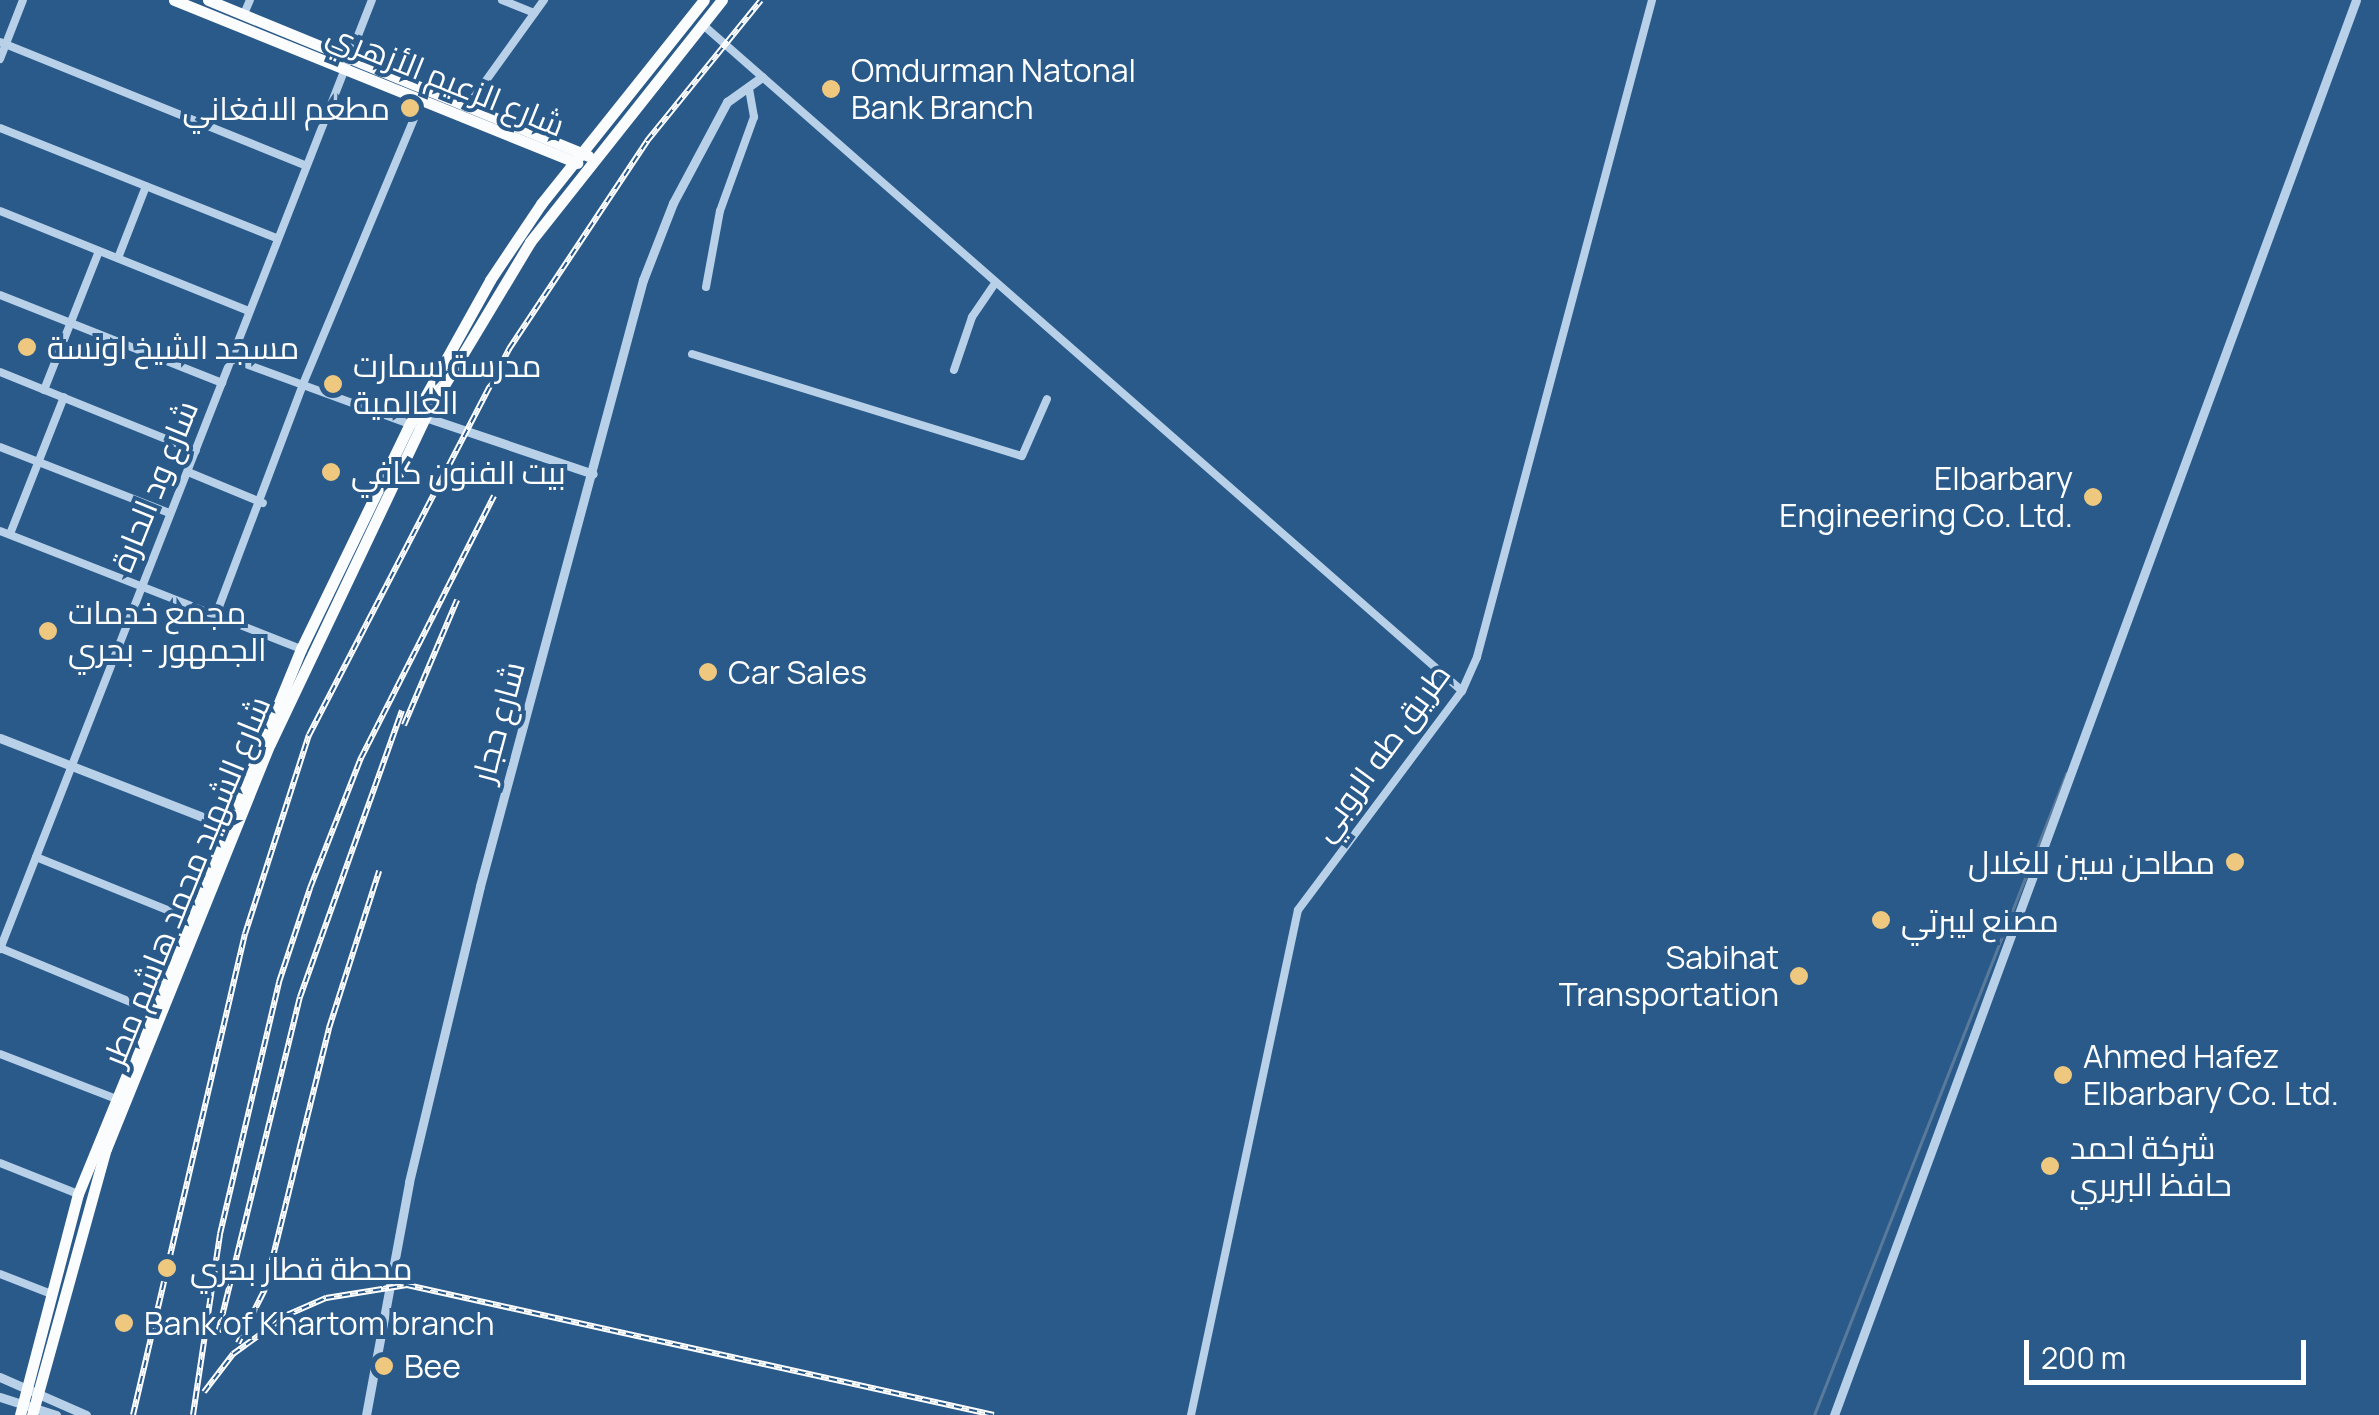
<!DOCTYPE html>
<html>
<head>
<meta charset="utf-8">
<style>
	body { margin:0 }
	#map { position:relative; width:2379px; height:1415px; overflow:hidden; background:#2a5a8a; font-family:Manrope,Cairo,sans-serif }
	div>[style] { position:absolute }
	.stream>* { height:2.5px; margin:-1.25px; padding:0 1.25px; transform-origin:1.25px; border-radius:1.25px; background:#5a7a9b }
	.minor>* { height:8px; margin:-4px; padding:0 4px; transform-origin:4px; border-radius:4px; background:#b8d1e9 }
	.tertiary>* { height:9px; margin:-4.5px; padding:0 4.5px; transform-origin:4.5px; border-radius:4.5px; background:#b8d1e9 }
	.primary>* { height:11px; margin:-5.5px; padding:0 5.5px; transform-origin:5.5px; border-radius:5.5px; background:#fafcfe }
	.rail>* { height:6px; margin-top:-3px; transform-origin:0; background:repeating-linear-gradient(90deg,#2a5a8a 0 8px,#fff 0 16px); box-sizing:border-box; border-block:2px solid #fff }
	.dots>* { width:28px; height:28px; translate:-50% -50%; box-sizing:border-box; border:5px solid #2a5a8a; border-radius:50% }
	span { translate:-50% -50%; white-space:nowrap; text-align:center; line-height:1.15; -webkit-text-stroke:8px #2a5a8a; paint-order:stroke }
	.poi-label { font-size:32px; color:#fff }
	.left { translate:0 -50%; text-align:left }
	.right { translate:-100% -50%; text-align:right }
	.street-label { font-size:32px; color:#fff }
	.scale { position:absolute; left:2024px; top:1340px; width:282px; height:45px; box-sizing:border-box; border:5px solid #fff; border-top:0; padding-left:12px; font-size:30px; line-height:35px; white-space:nowrap; color:#fff; -webkit-text-stroke:8px #2a5a8a; paint-order:stroke }
</style>
</head>
<body>
<div id="map">
	<div class="stream">
		<i style="left:1814px;top:1415px;width:689px;rotate:-68.54deg"></i>
	</div>
	<div class="minor">
		<i style="left:502px;top:0;width:35px;rotate:22deg"></i>
		<i style="left:244px;top:14px;width:15px;rotate:-67deg"></i>
		<i style="left:702px;top:24px;width:1011px;rotate:41.27deg"></i>
		<i style="left:0;top:42px;width:329px;rotate:22deg"></i>
		<i style="left:0;top:59px;width:63px;rotate:-68.7deg"></i>
		<i style="left:467px;top:107px;width:132px;rotate:-54.3deg"></i>
		<i style="left:0;top:128px;width:298px;rotate:21.7deg"></i>
		<i style="left:0;top:211px;width:268px;rotate:21.9deg"></i>
		<i style="left:118px;top:258px;width:77px;rotate:-68.7deg"></i>
		<i style="left:706px;top:287px;width:77px;rotate:-79.6deg"></i>
		<i style="left:720px;top:211px;width:100px;rotate:-70.1deg"></i>
		<i style="left:754px;top:117px;width:28px;rotate:-100deg"></i>
		<i style="left:0;top:295px;width:239px;rotate:21.6deg"></i>
		<i style="left:692px;top:354px;width:345px;rotate:17.2deg"></i>
		<i style="left:1022px;top:456px;width:62px;rotate:-66.3deg"></i>
		<i style="left:232px;top:359px;width:189px;rotate:20.1deg"></i>
		<i style="left:954px;top:370px;width:56px;rotate:-71.2deg"></i>
		<i style="left:972px;top:317px;width:42px;rotate:-55.6deg"></i>
		<i style="left:0;top:372px;width:211px;rotate:22deg"></i>
		<i style="left:44px;top:390px;width:149px;rotate:-68.4deg"></i>
		<i style="left:0;top:447px;width:179px;rotate:21.3deg"></i>
		<i style="left:188px;top:472px;width:81px;rotate:22.5deg"></i>
		<i style="left:0;top:531px;width:323px;rotate:21.4deg"></i>
		<i style="left:10px;top:534px;width:147px;rotate:-68.5deg"></i>
		<i style="left:217px;top:612px;width:244px;rotate:-69.3deg"></i>
		<i style="left:303px;top:384px;width:309px;rotate:-67.3deg"></i>
		<i style="left:36px;top:857px;width:163px;rotate:22deg"></i>
		<i style="left:0;top:948px;width:162px;rotate:22.5deg"></i>
		<i style="left:0;top:949px;width:1019px;rotate:-68.6deg"></i>
		<i style="left:0;top:1054px;width:122px;rotate:21.1deg"></i>
		<i style="left:0;top:1163px;width:84px;rotate:21.7deg"></i>
		<i style="left:0;top:1274px;width:53px;rotate:21.2deg"></i>
		<i style="left:1191px;top:1415px;width:516px;rotate:-78.04deg"></i>
		<i style="left:1298px;top:910px;width:274px;rotate:-53.2deg"></i>
		<i style="left:1462px;top:691px;width:37px;rotate:-66deg"></i>
		<i style="left:1477px;top:657px;width:680px;rotate:-75.08deg"></i>
	</div>
	<div class="tertiary">
		<i style="left:425px;top:417px;width:177px;rotate:18.7deg"></i>
		<i style="left:0;top:738px;width:250px;rotate:21.3deg"></i>
		<i style="left:0;top:1377px;width:94px;rotate:23.8deg"></i>
		<i style="left:0;top:1397px;width:59px;rotate:17.8deg"></i>
		<i style="left:366px;top:1415px;width:237px;rotate:-79.5deg"></i>
		<i style="left:409px;top:1182px;width:304px;rotate:-76.5deg"></i>
		<i style="left:480px;top:886px;width:628px;rotate:-74.95deg"></i>
		<i style="left:643px;top:280px;width:83px;rotate:-68.7deg"></i>
		<i style="left:673px;top:203px;width:115px;rotate:-61.9deg"></i>
		<i style="left:727px;top:102px;width:43px;rotate:-35.5deg"></i>
		<i style="left:1834px;top:1415px;width:1508px;rotate:-69.75deg"></i>
	</div>
	<div class="primary">
		<i style="left:174px;top:0;width:435px;rotate:22deg"></i>
		<i style="left:208px;top:0;width:411px;rotate:22.3deg"></i>
		<i style="left:20px;top:1415px;width:228px;rotate:-75.3deg"></i>
		<i style="left:78px;top:1194px;width:589px;rotate:-67.75deg"></i>
		<i style="left:301px;top:649px;width:250px;rotate:-64.2deg"></i>
		<i style="left:410px;top:424px;width:165px;rotate:-60.9deg"></i>
		<i style="left:490px;top:280px;width:92px;rotate:-56.1deg"></i>
		<i style="left:541px;top:204px;width:261px;rotate:-51.4deg"></i>
		<i style="left:32px;top:1415px;width:276px;rotate:-74.5deg"></i>
		<i style="left:106px;top:1149px;width:437px;rotate:-68deg"></i>
		<i style="left:270px;top:744px;width:362px;rotate:-64.6deg"></i>
		<i style="left:425px;top:417px;width:204px;rotate:-59deg"></i>
		<i style="left:530px;top:242px;width:309px;rotate:-51.6deg"></i>
	</div>
	<div class="rail">
		<i style="left:404px;top:725px;width:136px;rotate:-67deg"></i>
		<i style="left:218px;top:1333px;width:346px;rotate:-76.3deg"></i>
		<i style="left:300px;top:997px;width:304px;rotate:-70.4deg"></i>
		<i style="left:238px;top:1343px;width:60px;rotate:-63.4deg"></i>
		<i style="left:265px;top:1289px;width:269px;rotate:-76.2deg"></i>
		<i style="left:329px;top:1028px;width:165px;rotate:-72.3deg"></i>
		<i style="left:204px;top:1392px;width:48px;rotate:-52.7deg"></i>
		<i style="left:233px;top:1354px;width:67px;rotate:-35.8deg"></i>
		<i style="left:287px;top:1315px;width:43px;rotate:-23.6deg"></i>
		<i style="left:326px;top:1298px;width:82px;rotate:-9.1deg"></i>
		<i style="left:407px;top:1285px;width:601px;rotate:12.49deg"></i>
		<i style="left:133px;top:1415px;width:494px;rotate:-76.9deg"></i>
		<i style="left:245px;top:934px;width:209px;rotate:-72.2deg"></i>
		<i style="left:309px;top:735px;width:435px;rotate:-62.6deg"></i>
		<i style="left:509px;top:349px;width:250px;rotate:-56.4deg"></i>
		<i style="left:647px;top:141px;width:181px;rotate:-51deg"></i>
		<i style="left:193px;top:1415px;width:183px;rotate:-81.5deg"></i>
		<i style="left:220px;top:1234px;width:259px;rotate:-76.8deg"></i>
		<i style="left:279px;top:982px;width:99px;rotate:-71.7deg"></i>
		<i style="left:310px;top:888px;width:140px;rotate:-68.6deg"></i>
		<i style="left:361px;top:758px;width:294px;rotate:-63.1deg"></i>
	</div>
	<div class="dots">
		<i style="left:831px;top:89px;background:#efc880"></i>
		<i style="left:410px;top:108px;background:#efc880"></i>
		<i style="left:27px;top:347px;background:#efc880"></i>
		<i style="left:333px;top:384px;background:#efc880"></i>
		<i style="left:331px;top:472px;background:#efc880"></i>
		<i style="left:2093px;top:497px;background:#efc880"></i>
		<i style="left:48px;top:631px;background:#efc880"></i>
		<i style="left:708px;top:672px;background:#efc880"></i>
		<i style="left:2235px;top:862px;background:#efc880"></i>
		<i style="left:1881px;top:920px;background:#efc880"></i>
		<i style="left:1799px;top:976px;background:#efc880"></i>
		<i style="left:2063px;top:1075px;background:#efc880"></i>
		<i style="left:2050px;top:1166px;background:#efc880"></i>
		<i style="left:167px;top:1268px;background:#efc880"></i>
		<i style="left:124px;top:1323px;background:#efc880"></i>
		<i style="left:384px;top:1366px;background:#efc880"></i>
	</div>
	<div class="poi-label">
		<span class="left" style="left:851px;top:89px">Omdurman Natonal<br>Bank Branch</span>
		<span class="right" style="left:390px;top:108px">مطعم الافغاني</span>
		<span class="left" style="left:47px;top:347px">مسجد الشيخ اونسة</span>
		<span class="left" style="left:353px;top:384px">مدرسة سمارت<br>العالمية</span>
		<span class="left" style="left:351px;top:472px">بيت الفنون كافي</span>
		<span class="right" style="left:2073px;top:497px">Elbarbary<br>Engineering Co. Ltd.</span>
		<span class="left" style="left:68px;top:631px">مجمع خدمات<br>الجمهور - بحري</span>
		<span class="left" style="left:728px;top:672px">Car Sales</span>
		<span class="right" style="left:2215px;top:862px">مطاحن سين للغلال</span>
		<span class="left" style="left:1901px;top:920px">مصنع ليبرتي</span>
		<span class="right" style="left:1779px;top:976px">Sabihat<br>Transportation</span>
		<span class="left" style="left:2083px;top:1075px">Ahmed Hafez<br>Elbarbary Co. Ltd.</span>
		<span class="left" style="left:2070px;top:1166px">شركة احمد<br>حافظ البربري</span>
		<span class="left" style="left:190px;top:1268px">محطة قطار بحري</span>
		<span class="left" style="left:144px;top:1323px">Bank of Khartom branch</span>
		<span class="left" style="left:404px;top:1366px">Bee</span>
	</div>
	<div class="street-label">
		<span style="left:446px;top:79px;rotate:22deg">شارع الزعيم الأزهري</span>
		<span style="left:154px;top:486px;rotate:-68deg">شارع ود الحارة</span>
		<span style="left:498px;top:722px;rotate:-75deg">شارع حجار</span>
		<span style="left:1381px;top:752px;rotate:-54deg">طريق طه الروبي</span>
		<span style="left:186px;top:881px;rotate:-68deg">شارع الشهيد محمد هاشم مطر</span>
	</div>
	<div class="scale">200 m</div>
</div>
</body>
</html>
